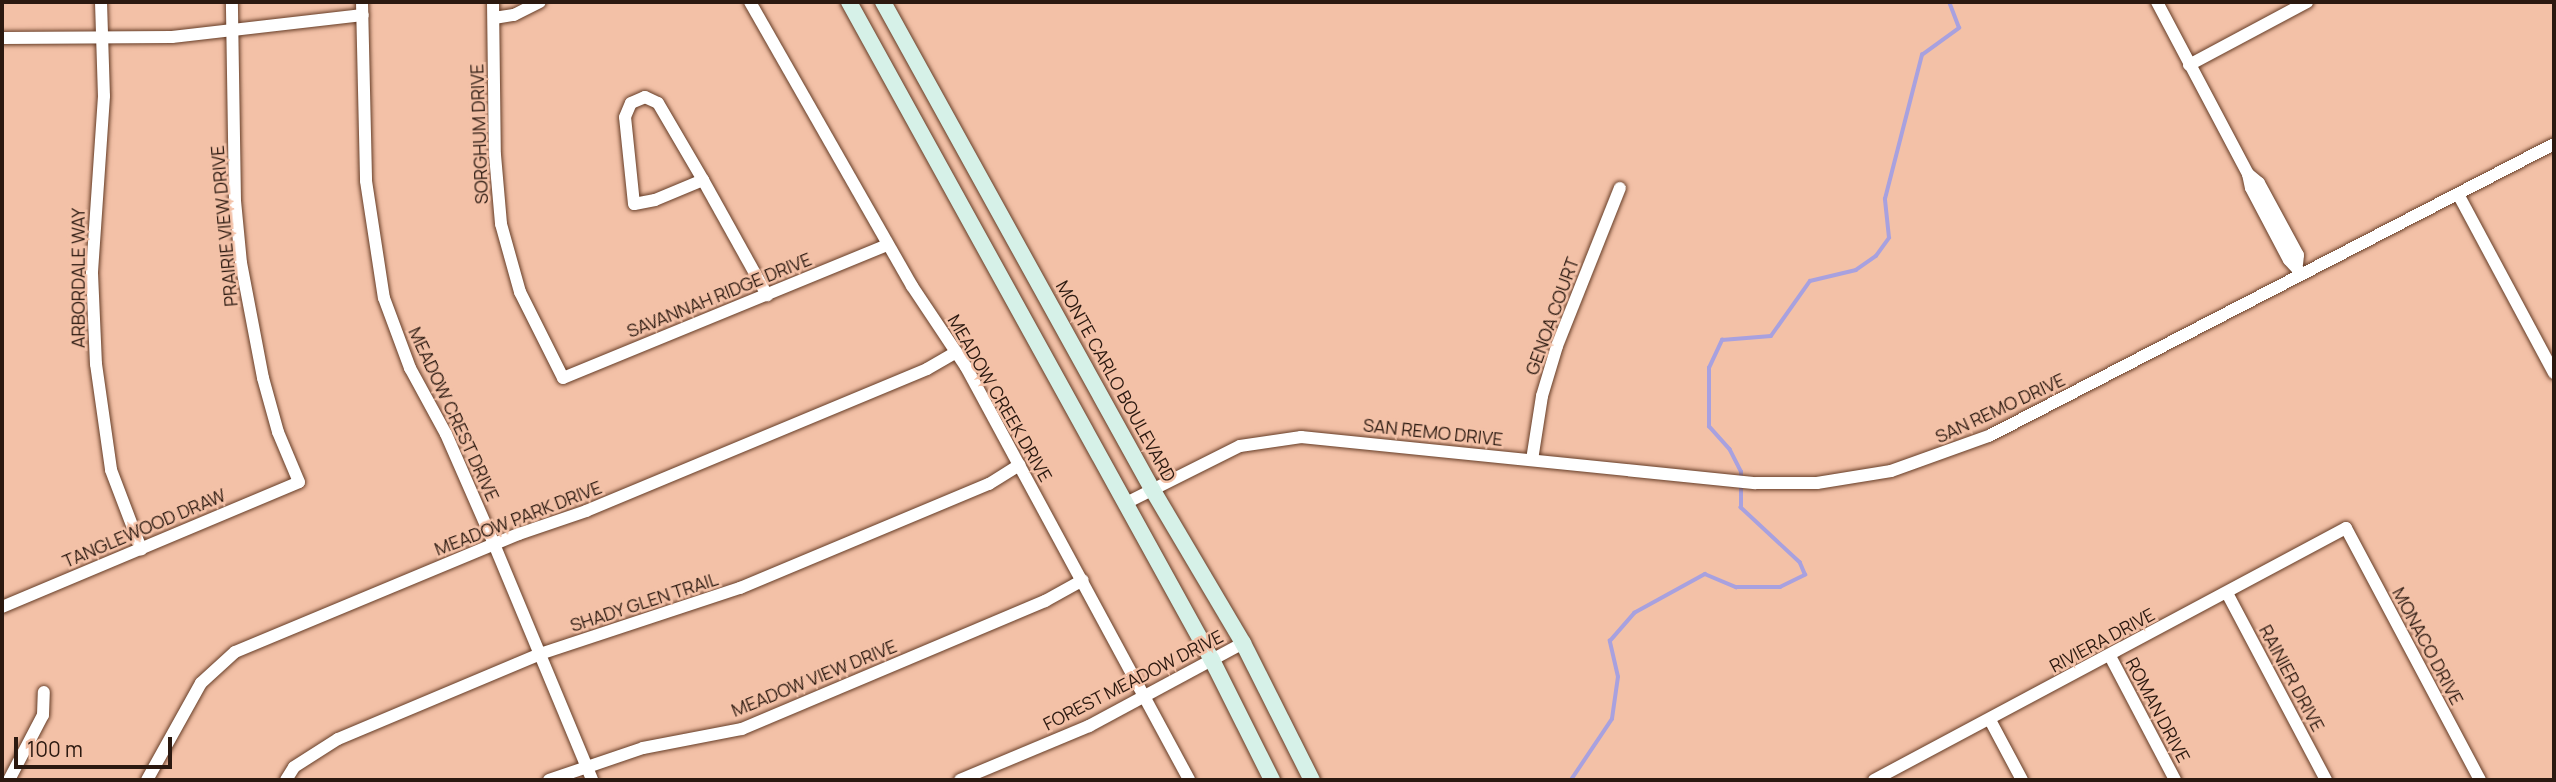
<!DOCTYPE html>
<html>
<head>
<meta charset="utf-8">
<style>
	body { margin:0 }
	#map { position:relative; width:2556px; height:782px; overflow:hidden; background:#f3c1a7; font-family:Manrope,sans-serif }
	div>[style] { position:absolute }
	.stream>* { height:3.5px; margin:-1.75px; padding:0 1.75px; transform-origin:1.75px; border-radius:1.75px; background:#a8a1df }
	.roads { filter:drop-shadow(0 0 2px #653c26) drop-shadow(0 0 2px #653c26) }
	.street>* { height:12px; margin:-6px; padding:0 6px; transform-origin:6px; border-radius:6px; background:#fff }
	.secondary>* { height:16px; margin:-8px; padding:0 8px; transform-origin:8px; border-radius:8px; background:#d6f1e8 }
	span { translate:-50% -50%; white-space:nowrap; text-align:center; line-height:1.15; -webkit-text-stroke:5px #f3c1a7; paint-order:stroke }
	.street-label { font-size:18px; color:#2b1910 }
	.frame { position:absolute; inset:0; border:4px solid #2b1910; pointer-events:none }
	.scale { position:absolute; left:14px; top:737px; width:158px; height:32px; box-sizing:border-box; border:4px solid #2b1910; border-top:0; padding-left:9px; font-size:21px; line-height:24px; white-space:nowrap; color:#2b1910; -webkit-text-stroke:5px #f3c1a7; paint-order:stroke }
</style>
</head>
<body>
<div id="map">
	<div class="stream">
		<i style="left:1571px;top:780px;width:73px;rotate:-56.1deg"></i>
		<i style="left:1612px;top:719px;width:42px;rotate:-81.9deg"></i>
		<i style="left:1618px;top:677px;width:37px;rotate:-103deg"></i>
		<i style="left:1610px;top:641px;width:37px;rotate:-49deg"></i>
		<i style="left:1634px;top:613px;width:81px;rotate:-28.8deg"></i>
		<i style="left:1705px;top:574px;width:34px;rotate:23deg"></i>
		<i style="left:1736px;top:587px;width:44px"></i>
		<i style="left:1780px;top:587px;width:28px;rotate:-26deg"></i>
		<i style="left:1805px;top:575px;width:13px;rotate:-113deg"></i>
		<i style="left:1800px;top:563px;width:81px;rotate:-137deg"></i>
		<i style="left:1741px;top:508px;width:36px;rotate:-90deg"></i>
		<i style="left:1741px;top:472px;width:25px;rotate:-117deg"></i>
		<i style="left:1730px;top:450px;width:31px;rotate:-132deg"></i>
		<i style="left:1709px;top:427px;width:59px;rotate:-90deg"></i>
		<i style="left:1709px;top:368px;width:31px;rotate:-65deg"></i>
		<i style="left:1722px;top:340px;width:49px;rotate:-4.7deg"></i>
		<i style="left:1771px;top:336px;width:67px;rotate:-54.7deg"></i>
		<i style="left:1810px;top:281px;width:47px;rotate:-13.4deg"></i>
		<i style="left:1856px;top:270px;width:24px;rotate:-35deg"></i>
		<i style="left:1876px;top:256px;width:22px;rotate:-54deg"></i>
		<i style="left:1889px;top:238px;width:39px;rotate:-96deg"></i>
		<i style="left:1885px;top:199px;width:149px;rotate:-75.6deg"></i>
		<i style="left:1922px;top:55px;width:46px;rotate:-36.1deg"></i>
		<i style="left:1959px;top:28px;width:28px;rotate:-111deg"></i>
	</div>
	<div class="roads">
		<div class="street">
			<i style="left:101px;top:2px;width:94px;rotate:88.2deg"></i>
			<i style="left:104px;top:96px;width:177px;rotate:93.9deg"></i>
			<i style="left:92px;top:273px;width:91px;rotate:87.5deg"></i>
			<i style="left:96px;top:364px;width:107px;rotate:81.9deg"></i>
			<i style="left:111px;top:470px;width:85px;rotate:69.2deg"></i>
			<i style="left:362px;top:2px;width:179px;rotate:88.7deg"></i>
			<i style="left:366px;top:181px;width:118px;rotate:81.3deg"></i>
			<i style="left:384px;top:298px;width:75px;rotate:69.6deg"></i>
			<i style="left:410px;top:368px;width:75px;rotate:61.4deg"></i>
			<i style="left:446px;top:434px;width:120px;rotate:66.4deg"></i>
			<i style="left:494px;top:544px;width:256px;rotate:67.4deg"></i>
			<i style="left:493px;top:2px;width:153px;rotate:89.3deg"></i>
			<i style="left:495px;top:155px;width:69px;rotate:85deg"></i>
			<i style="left:501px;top:224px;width:71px;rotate:74.4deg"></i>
			<i style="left:520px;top:292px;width:96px;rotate:63.4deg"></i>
			<i style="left:563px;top:378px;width:351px;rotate:-22.3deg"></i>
			<i style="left:750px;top:2px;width:327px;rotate:60.3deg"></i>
			<i style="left:912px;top:286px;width:97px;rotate:56.3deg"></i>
			<i style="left:966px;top:367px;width:469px;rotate:61.6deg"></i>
			<i style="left:2157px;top:2px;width:195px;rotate:62.1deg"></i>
			<i style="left:2248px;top:174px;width:14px;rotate:78deg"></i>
			<i style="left:2251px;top:188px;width:81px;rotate:62.2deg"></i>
			<i style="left:2289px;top:260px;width:19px;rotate:47deg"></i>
			<i style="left:494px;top:18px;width:20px;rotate:-9deg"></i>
			<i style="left:514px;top:15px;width:29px;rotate:-27deg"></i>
			<i style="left:2px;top:38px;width:170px;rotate:-0.3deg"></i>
			<i style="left:172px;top:37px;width:192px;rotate:-6.6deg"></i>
			<i style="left:2189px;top:65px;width:134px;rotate:-28.1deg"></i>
			<i style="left:2248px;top:174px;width:14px;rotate:39deg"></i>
			<i style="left:2259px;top:183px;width:82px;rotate:61.6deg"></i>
			<i style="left:2298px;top:255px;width:9px;rotate:96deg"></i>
			<i style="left:703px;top:180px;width:52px;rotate:157.4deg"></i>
			<i style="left:655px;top:200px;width:21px;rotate:169deg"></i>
			<i style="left:634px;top:204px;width:87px;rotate:-95.9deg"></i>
			<i style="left:625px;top:117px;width:15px;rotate:-67deg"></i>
			<i style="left:631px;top:103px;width:15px;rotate:-23deg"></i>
			<i style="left:645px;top:97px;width:14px;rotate:25deg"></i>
			<i style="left:658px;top:103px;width:89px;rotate:59.7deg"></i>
			<i style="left:703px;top:180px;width:132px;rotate:60.9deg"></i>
			<i style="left:2458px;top:194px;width:203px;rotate:61.8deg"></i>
			<i style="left:1532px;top:460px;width:65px;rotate:-81.1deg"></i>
			<i style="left:1542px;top:396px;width:52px;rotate:-73.3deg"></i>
			<i style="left:1557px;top:346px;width:170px;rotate:-68.3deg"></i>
			<i style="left:1126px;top:503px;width:127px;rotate:-26.6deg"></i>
			<i style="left:1240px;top:446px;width:62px;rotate:-8.4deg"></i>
			<i style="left:1301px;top:437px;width:457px;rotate:5.8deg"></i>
			<i style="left:1756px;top:483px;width:61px"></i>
			<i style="left:1817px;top:483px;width:75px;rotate:-9.2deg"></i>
			<i style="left:1891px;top:471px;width:104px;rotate:-19.7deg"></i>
			<i style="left:1989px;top:436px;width:636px;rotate:-27.33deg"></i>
			<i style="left:2227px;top:593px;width:212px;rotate:62.1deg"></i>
			<i style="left:2px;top:607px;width:322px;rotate:-22.8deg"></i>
			<i style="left:299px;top:482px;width:54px;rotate:-112.8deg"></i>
			<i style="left:278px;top:432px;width:56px;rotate:-105.5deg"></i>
			<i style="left:263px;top:378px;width:117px;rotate:-100.8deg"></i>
			<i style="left:241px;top:263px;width:62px;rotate:-95.5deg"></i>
			<i style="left:235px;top:201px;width:199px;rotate:-90.9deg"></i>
			<i style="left:2110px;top:656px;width:140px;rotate:62.3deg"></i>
			<i style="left:1990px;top:720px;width:68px;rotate:61.9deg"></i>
			<i style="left:9px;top:780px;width:73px;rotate:-62.4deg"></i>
			<i style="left:43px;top:715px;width:23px;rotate:-88deg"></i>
			<i style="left:147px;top:780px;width:111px;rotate:-60.9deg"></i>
			<i style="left:201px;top:683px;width:46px;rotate:-42.4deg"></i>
			<i style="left:235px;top:652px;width:308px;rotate:-22.6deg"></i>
			<i style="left:519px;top:534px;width:71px;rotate:-18.9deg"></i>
			<i style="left:586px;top:511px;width:369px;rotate:-22.6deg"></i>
			<i style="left:927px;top:369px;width:34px;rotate:-30deg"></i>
			<i style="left:286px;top:780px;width:15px;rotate:-58deg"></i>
			<i style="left:294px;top:767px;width:52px;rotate:-32.5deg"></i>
			<i style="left:338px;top:739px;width:219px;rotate:-22.8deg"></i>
			<i style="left:540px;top:654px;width:211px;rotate:-18.3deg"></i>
			<i style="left:740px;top:588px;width:270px;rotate:-22.7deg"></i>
			<i style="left:989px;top:484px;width:36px;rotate:-32deg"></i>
			<i style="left:549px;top:780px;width:99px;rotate:-18.8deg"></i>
			<i style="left:643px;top:748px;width:101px;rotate:-10.9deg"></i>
			<i style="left:742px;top:729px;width:329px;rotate:-22.9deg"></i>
			<i style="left:1045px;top:601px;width:43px;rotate:-28.9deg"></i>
			<i style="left:960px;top:780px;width:140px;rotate:-22.7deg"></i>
			<i style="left:1089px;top:726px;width:175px;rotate:-28.3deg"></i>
			<i style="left:1874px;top:780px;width:535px;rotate:-28.1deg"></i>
			<i style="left:2346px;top:528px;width:285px;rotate:62deg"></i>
		</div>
		<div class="secondary">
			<i style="left:849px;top:2px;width:751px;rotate:61.12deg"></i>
			<i style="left:1212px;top:660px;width:134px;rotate:63.4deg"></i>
			<i style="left:883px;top:2px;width:556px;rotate:61.09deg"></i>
			<i style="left:1152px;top:489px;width:179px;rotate:59.4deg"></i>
			<i style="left:1243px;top:643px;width:153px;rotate:63.3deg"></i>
		</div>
	</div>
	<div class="street-label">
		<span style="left:479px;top:134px;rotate:-92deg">SORGHUM DRIVE</span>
		<span style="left:224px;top:226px;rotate:-95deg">PRAIRIE VIEW DRIVE</span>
		<span style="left:78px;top:278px;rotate:-90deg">ARBORDALE WAY</span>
		<span style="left:719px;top:295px;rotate:-22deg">SAVANNAH RIDGE DRIVE</span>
		<span style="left:1552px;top:316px;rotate:-70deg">GENOA COURT</span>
		<span style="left:1116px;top:381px;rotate:61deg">MONTE CARLO BOULEVARD</span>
		<span style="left:1000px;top:398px;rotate:60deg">MEADOW CREEK DRIVE</span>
		<span style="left:2000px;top:408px;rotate:-25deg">SAN REMO DRIVE</span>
		<span style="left:454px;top:414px;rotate:65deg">MEADOW CREST DRIVE</span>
		<span style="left:1433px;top:432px;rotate:6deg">SAN REMO DRIVE</span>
		<span style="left:518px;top:518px;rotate:-21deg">MEADOW PARK DRIVE</span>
		<span style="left:144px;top:528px;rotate:-23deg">TANGLEWOOD DRAW</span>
		<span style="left:644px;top:602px;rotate:-18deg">SHADY GLEN TRAIL</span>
		<span style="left:2102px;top:640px;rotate:-28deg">RIVIERA DRIVE</span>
		<span style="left:2428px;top:646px;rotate:62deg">MONACO DRIVE</span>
		<span style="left:814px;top:678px;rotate:-22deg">MEADOW VIEW DRIVE</span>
		<span style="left:2292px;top:678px;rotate:62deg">RAINIER DRIVE</span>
		<span style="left:1133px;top:680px;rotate:-27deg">FOREST MEADOW DRIVE</span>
		<span style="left:2158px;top:710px;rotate:62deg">ROMAN DRIVE</span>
	</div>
	<div class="frame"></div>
	<div class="scale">100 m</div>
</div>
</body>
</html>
